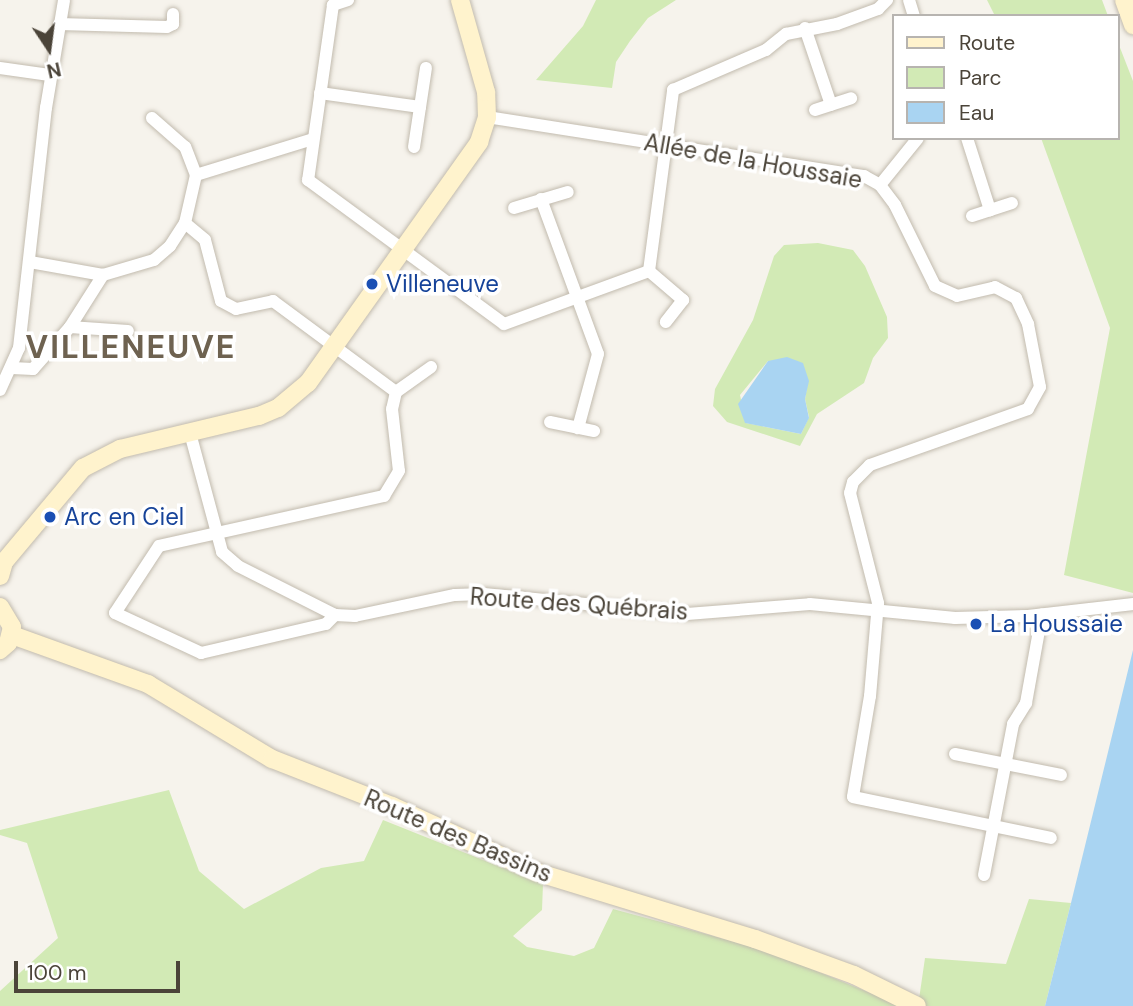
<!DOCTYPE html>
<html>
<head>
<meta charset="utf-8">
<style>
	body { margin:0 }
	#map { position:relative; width:1133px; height:1006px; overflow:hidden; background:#f6f3ec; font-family:"DM Sans",sans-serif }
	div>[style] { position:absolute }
	.green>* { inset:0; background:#d2eab5 }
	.water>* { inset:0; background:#a9d4f2 }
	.roads { filter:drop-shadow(0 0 2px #c2bbae) drop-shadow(0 0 2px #c2bbae) }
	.street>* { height:12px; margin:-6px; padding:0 6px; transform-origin:6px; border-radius:6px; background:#fff }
	.secondary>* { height:18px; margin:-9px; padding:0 9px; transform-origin:9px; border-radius:9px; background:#fff3cd }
	.dots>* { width:19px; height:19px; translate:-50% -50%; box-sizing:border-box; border:4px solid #fff; border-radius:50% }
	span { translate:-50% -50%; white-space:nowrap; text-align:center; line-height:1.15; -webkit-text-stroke:7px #fff; paint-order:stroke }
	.street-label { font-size:24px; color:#4b4439 }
	.transit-label { font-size:24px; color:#164399 }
	.left { translate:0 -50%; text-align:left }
	.district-label { font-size:32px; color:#6e6250; font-weight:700; letter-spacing:2px }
	.legend { position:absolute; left:892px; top:14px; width:228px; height:126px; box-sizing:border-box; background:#fff; border:2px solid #b7b4b0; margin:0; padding:9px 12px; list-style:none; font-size:21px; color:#4b4439 }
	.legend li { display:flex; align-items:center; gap:14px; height:35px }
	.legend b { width:35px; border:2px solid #b7b4b0 }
	.north { position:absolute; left:14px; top:14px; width:70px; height:70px; -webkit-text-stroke:5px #fff; paint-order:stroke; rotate:167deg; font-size:19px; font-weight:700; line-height:28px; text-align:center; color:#4b4439 }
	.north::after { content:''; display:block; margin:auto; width:24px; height:32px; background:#4b4439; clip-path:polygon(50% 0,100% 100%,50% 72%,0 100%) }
	.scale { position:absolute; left:14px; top:961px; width:166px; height:32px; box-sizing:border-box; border:4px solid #4b4439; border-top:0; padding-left:9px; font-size:21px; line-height:24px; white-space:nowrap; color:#4b4439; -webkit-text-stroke:5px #fff; paint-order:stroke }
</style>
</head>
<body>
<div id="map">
	<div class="green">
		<i style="clip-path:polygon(596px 0,676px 0,648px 18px,630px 41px,616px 62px,612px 88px,536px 80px,583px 26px)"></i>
		<i style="clip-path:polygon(987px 0,1102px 0,1108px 16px,995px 16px)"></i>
		<i style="clip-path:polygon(1117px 40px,1133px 81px,1133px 593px,1064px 575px,1110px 328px,1041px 138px,1117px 138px)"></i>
		<i style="clip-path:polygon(evenodd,818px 243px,853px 250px,865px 266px,887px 317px,888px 338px,873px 358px,864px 383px,817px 414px,800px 446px,727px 422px,713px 406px,715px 389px,753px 320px,774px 256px,784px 245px,818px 243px,768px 361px,808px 381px,805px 399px,809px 417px,801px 434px,746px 423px,740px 395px,768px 361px)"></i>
		<i style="clip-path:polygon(169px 790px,199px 871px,244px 909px,321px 868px,364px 861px,383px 820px,543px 884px,542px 910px,513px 936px,527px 947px,574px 956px,594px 948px,613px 909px,765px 950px,902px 1006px,0 1006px,0 991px,58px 938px,27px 843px,0 835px,0 830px)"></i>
		<i style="clip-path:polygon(1029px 899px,1071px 903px,1045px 1006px,918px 1006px,925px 958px,1006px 964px)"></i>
	</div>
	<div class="water">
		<i style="clip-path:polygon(787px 357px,803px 363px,809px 381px,805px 399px,809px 418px,801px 434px,745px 423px,738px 404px,768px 361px)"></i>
		<i style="clip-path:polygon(1133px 650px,1133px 1006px,1045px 1006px,1071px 903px)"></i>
	</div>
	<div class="roads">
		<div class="street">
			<i style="left:348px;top:0;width:16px;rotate:162deg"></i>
			<i style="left:333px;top:5px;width:177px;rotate:98.1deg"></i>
			<i style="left:308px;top:180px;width:243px;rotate:36.3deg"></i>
			<i style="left:504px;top:324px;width:154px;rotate:-20.1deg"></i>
			<i style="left:649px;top:271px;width:183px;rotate:-82.4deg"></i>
			<i style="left:673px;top:90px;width:101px;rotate:-23.3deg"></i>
			<i style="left:766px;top:50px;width:26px;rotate:-39deg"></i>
			<i style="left:786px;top:34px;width:52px;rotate:-11.1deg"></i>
			<i style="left:837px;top:24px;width:44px;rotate:-20.1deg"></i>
			<i style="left:878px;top:9px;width:13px;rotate:-45deg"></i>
			<i style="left:909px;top:0;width:17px;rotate:73deg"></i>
			<i style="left:59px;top:24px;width:108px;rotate:1.6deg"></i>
			<i style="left:167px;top:27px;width:7px;rotate:-27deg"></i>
			<i style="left:173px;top:24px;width:10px;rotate:-90deg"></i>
			<i style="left:805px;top:28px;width:81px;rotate:71.3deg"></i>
			<i style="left:0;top:68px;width:50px;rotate:8deg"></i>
			<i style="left:320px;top:93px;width:101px;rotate:8deg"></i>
			<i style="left:815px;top:110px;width:38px;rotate:-18deg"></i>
			<i style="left:487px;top:117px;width:382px;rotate:8.9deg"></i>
			<i style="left:864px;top:176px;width:18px;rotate:29deg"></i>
			<i style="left:880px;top:185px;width:25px;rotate:53deg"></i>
			<i style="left:895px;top:205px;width:90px;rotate:63.7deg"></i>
			<i style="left:935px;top:286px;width:24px;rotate:24deg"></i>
			<i style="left:957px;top:296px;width:39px;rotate:-13deg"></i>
			<i style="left:995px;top:287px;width:24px;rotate:28deg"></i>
			<i style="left:1016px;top:298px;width:29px;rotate:65deg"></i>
			<i style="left:1028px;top:324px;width:64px;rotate:79.2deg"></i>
			<i style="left:1040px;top:387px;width:25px;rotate:119deg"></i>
			<i style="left:1028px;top:409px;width:168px;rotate:160.5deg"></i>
			<i style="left:870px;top:465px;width:24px;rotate:135deg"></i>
			<i style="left:853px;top:482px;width:11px;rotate:105deg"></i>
			<i style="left:850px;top:493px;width:114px;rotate:75.7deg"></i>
			<i style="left:878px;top:603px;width:93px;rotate:94.9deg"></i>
			<i style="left:870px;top:696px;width:102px;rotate:99.6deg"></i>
			<i style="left:853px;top:797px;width:202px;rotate:11.7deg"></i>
			<i style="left:967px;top:138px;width:76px;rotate:72.3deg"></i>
			<i style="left:414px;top:147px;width:80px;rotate:-81.4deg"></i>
			<i style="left:196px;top:175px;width:122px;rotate:-17.1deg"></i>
			<i style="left:880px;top:185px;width:60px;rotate:-51deg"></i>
			<i style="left:541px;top:199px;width:165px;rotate:69.8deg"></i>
			<i style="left:598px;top:354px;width:77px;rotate:105.1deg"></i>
			<i style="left:514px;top:208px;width:56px;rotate:-16.5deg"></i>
			<i style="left:972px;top:216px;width:42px;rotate:-18deg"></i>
			<i style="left:185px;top:223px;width:26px;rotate:40deg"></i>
			<i style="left:205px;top:240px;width:63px;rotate:75.3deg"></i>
			<i style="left:221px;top:301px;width:17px;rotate:28deg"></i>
			<i style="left:236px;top:309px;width:38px;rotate:-12deg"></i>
			<i style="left:273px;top:301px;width:153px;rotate:36.5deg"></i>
			<i style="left:396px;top:392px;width:17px;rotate:103deg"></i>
			<i style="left:392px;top:409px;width:62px;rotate:83.6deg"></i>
			<i style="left:399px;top:471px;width:29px;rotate:121deg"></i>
			<i style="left:384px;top:496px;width:230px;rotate:167.5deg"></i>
			<i style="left:159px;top:546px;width:80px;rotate:123.3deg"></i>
			<i style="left:115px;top:613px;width:95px;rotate:24.9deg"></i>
			<i style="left:201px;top:653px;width:128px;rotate:-13.1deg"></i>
			<i style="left:326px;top:624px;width:13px;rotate:-45deg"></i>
			<i style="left:30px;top:262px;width:74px;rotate:10.1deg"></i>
			<i style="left:103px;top:275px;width:53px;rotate:-16.4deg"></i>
			<i style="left:154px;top:260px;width:21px;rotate:-41deg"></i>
			<i style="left:170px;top:246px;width:27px;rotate:-57deg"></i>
			<i style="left:185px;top:223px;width:49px;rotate:-77.1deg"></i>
			<i style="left:196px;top:175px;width:30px;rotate:-111deg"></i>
			<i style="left:185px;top:147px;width:44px;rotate:-138.7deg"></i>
			<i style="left:649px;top:271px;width:45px;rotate:40.5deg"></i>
			<i style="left:683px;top:300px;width:28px;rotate:128deg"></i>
			<i style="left:70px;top:327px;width:58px;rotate:3.9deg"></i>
			<i style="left:12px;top:368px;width:21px;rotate:3deg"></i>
			<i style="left:33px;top:369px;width:56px;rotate:-48.6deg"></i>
			<i style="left:70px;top:327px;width:62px;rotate:-57.6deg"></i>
			<i style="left:0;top:390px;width:46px;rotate:-65.7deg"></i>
			<i style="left:19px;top:348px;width:242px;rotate:-83.6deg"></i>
			<i style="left:46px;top:108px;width:109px;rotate:-80.5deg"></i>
			<i style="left:396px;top:392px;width:43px;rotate:-35.5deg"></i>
			<i style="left:550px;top:422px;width:45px;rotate:11.6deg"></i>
			<i style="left:190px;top:433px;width:123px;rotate:74.9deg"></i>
			<i style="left:222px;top:552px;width:21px;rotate:41deg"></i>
			<i style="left:238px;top:566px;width:109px;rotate:26.8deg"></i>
			<i style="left:335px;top:615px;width:20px;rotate:3deg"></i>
			<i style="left:355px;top:616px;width:102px;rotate:-11.9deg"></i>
			<i style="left:455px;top:595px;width:29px;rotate:-2deg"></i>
			<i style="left:484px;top:594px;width:204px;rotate:5.6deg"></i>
			<i style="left:687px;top:614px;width:123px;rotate:-4.6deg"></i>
			<i style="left:810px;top:604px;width:146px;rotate:5.5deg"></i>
			<i style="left:955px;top:618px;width:73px;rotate:-1.6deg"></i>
			<i style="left:1028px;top:616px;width:106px;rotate:-6.5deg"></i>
			<i style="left:955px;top:754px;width:108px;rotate:11.2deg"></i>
			<i style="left:984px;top:875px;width:154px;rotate:-79.1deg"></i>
			<i style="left:1013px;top:724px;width:25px;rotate:-58deg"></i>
			<i style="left:1026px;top:703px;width:90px;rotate:-79.8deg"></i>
		</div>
		<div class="secondary">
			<i style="left:1124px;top:0;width:27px;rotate:70deg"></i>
			<i style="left:0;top:576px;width:15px;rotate:-74deg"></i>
			<i style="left:4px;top:562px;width:123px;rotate:-50deg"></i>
			<i style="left:83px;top:468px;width:42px;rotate:-27.2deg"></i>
			<i style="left:120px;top:449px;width:143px;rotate:-13.4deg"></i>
			<i style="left:259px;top:416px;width:21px;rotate:-23deg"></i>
			<i style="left:278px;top:408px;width:39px;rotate:-40deg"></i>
			<i style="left:308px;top:383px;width:296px;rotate:-54.6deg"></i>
			<i style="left:479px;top:142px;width:26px;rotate:-72deg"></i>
			<i style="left:487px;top:117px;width:25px;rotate:-92deg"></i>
			<i style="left:486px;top:92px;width:96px;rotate:-105.8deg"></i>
			<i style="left:0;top:607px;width:23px;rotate:59deg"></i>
			<i style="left:12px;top:627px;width:16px;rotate:104deg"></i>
			<i style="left:8px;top:643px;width:11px;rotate:139deg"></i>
			<i style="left:12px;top:635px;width:145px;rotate:19.8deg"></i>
			<i style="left:148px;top:684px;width:145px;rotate:31.2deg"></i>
			<i style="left:272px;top:759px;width:129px;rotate:21.4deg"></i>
			<i style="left:392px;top:806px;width:158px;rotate:24.6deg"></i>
			<i style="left:536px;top:872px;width:229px;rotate:17deg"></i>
			<i style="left:755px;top:939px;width:105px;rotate:20deg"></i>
			<i style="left:854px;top:975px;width:70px;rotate:26.2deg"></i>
		</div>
	</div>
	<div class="dots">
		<i style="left:372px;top:284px;background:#1a4fb4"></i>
		<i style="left:50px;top:517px;background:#1a4fb4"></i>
		<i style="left:976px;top:624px;background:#1a4fb4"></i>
	</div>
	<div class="street-label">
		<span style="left:753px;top:161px;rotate:10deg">Allée de la Houssaie</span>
		<span style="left:579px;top:604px;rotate:4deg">Route des Québrais</span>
		<span style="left:458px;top:836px;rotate:23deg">Route des Bassins</span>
	</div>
	<div class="transit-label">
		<span class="left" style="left:386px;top:284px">Villeneuve</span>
		<span class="left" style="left:64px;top:517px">Arc en Ciel</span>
		<span class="left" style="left:990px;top:624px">La Houssaie</span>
	</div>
	<div class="district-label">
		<span style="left:131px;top:347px">VILLENEUVE</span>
	</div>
	<ul class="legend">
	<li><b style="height:9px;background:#fff3cd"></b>Route</li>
	<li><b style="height:19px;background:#d2eab5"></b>Parc</li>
	<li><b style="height:19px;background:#a9d4f2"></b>Eau</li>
	</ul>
	<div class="north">N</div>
	<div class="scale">100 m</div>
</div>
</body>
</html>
